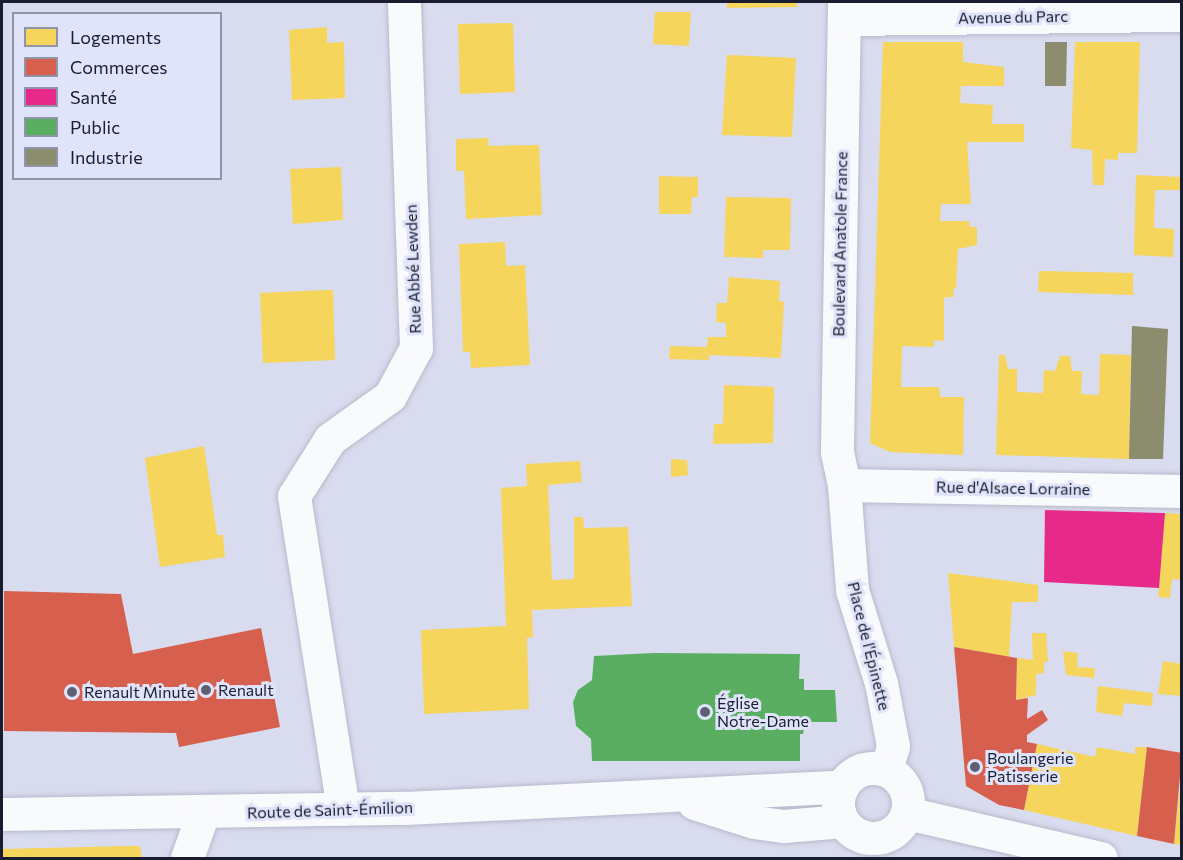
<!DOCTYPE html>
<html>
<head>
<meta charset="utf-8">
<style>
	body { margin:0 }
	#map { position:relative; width:1183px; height:860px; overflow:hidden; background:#d9dcee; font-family:Commissioner,sans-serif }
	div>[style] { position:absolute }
	.homes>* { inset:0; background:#f6d55c }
	.shops>* { inset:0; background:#d6604d }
	.health>* { inset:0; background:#e7298a }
	.public>* { inset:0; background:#5aae61 }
	.industry>* { inset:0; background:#8c8c6e }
	.roads { filter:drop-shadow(0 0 2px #b7bacc) drop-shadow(0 0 2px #b7bacc) }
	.minor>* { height:33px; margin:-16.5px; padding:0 16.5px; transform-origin:16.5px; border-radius:16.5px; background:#f9fafc }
	.minor>.ring { margin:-16.5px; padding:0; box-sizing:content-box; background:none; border:33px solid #f9fafc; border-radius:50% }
	.dots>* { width:16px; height:16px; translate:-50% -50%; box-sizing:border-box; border:3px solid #dfe4fa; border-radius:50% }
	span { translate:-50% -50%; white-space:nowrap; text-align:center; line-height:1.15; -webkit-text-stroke:6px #dfe4fa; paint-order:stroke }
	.street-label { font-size:16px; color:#1a1d30 }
	.poi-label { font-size:16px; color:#1a1d30 }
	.left { translate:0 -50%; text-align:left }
	.frame { position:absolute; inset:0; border:3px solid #1a1d30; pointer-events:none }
	.legend { position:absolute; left:12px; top:12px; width:210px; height:168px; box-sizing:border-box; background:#dfe4fa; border:2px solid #9094a9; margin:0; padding:8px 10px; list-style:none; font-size:18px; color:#1a1d30 }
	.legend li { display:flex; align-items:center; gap:12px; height:30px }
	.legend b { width:30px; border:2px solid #9094a9 }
</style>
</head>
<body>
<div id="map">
	<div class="homes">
		<i style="clip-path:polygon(727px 2px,797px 2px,797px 7px,727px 8px)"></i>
		<i style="clip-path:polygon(655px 12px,691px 12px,689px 46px,653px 44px)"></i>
		<i style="clip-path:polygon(513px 23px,515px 92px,460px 94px,458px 24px)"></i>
		<i style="clip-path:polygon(327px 27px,327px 43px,344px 42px,345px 98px,292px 100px,289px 30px)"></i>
		<i style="clip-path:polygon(883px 42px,963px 42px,963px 62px,1004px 67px,1004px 86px,961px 86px,960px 103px,993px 105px,992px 124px,1024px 124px,1024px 142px,967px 142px,971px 204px,941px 204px,940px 221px,969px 221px,970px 227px,977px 227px,977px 245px,958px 249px,956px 289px,953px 289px,954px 297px,945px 297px,944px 301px,944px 341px,934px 340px,934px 347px,902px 346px,901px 387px,939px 387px,940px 397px,964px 397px,963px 455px,890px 452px,870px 443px)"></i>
		<i style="clip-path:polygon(1075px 42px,1140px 42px,1137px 153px,1118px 153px,1118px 160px,1105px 159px,1104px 185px,1093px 185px,1092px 150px,1071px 148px)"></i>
		<i style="clip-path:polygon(727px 55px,796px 58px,792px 137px,722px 135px)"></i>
		<i style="clip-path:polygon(488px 138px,489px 146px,539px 145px,542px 215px,466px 219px,464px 171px,456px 171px,456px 139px)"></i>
		<i style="clip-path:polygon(341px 167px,343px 220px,293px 224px,290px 169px)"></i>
		<i style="clip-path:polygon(1136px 175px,1182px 177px,1182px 190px,1155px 190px,1154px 228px,1174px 229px,1173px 257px,1134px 255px)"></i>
		<i style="clip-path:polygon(659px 176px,698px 177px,698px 197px,692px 197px,691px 214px,659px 214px)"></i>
		<i style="clip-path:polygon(726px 197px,791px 198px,790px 250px,763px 250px,763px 258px,724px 257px)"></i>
		<i style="clip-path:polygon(505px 242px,506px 266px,525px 265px,530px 365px,471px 368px,470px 352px,463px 352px,459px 244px)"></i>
		<i style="clip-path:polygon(1039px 271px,1133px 273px,1133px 295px,1038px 292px)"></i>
		<i style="clip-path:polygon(729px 277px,780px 281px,779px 301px,784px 302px,781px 358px,709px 355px,709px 360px,669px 359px,670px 346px,707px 347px,708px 337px,726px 337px,726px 323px,716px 322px,717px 303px,727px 303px)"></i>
		<i style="clip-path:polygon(325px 290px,333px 290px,335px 360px,263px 363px,260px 293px)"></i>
		<i style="clip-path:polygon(1100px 354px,1131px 355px,1129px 459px,996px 455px,999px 355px,1005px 355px,1008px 369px,1017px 369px,1017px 392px,1043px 393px,1044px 370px,1055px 371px,1060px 356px,1070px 356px,1072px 371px,1082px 371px,1081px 394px,1099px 395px)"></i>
		<i style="clip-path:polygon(724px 385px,774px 387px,773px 443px,713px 444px,714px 424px,723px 424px)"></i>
		<i style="clip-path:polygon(204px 446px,217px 535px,223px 535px,225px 557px,160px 567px,145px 458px)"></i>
		<i style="clip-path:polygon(671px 459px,687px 460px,688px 475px,671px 477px)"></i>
		<i style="clip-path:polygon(580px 461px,582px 482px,548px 485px,552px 580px,574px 579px,574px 517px,583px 517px,584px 528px,628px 527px,632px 606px,532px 610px,533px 637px,527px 638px,529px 709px,424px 714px,421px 630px,506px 626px,501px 488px,527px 486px,526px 464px)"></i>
		<i style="clip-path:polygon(1165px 513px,1182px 514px,1182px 580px,1172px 579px,1170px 598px,1158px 597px)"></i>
		<i style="clip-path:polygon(948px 573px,1038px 585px,1038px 602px,1012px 602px,1009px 657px,954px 647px)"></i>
		<i style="clip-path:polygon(1032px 633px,1046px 633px,1048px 662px,1044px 662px,1044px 673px,1036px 674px,1036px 695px,1016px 700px,1017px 658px,1033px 660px)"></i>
		<i style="clip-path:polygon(1063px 651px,1078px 653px,1077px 667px,1095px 668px,1094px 678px,1066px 675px)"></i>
		<i style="clip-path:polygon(1163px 661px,1182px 664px,1182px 696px,1158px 694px)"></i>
		<i style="clip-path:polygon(1098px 686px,1153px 693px,1152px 706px,1124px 703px,1122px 716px,1096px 712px)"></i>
		<i style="clip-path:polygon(1037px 744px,1095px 757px,1097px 747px,1135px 754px,1135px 747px,1147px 747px,1137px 836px,1024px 810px)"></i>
		<i style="clip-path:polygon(1180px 788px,1182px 788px,1182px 845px,1174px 844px)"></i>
		<i style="clip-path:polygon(126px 846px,140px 846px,142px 858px,2px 858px,2px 849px)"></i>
	</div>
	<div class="shops">
		<i style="clip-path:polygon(4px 591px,121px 594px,133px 654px,261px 628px,280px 727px,179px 747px,176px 733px,4px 731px)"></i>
		<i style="clip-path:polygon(954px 647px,1017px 658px,1016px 700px,1028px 698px,1027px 719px,1042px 710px,1048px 720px,1027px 735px,1027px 742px,1037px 744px,1024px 810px,999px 805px,966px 786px)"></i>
		<i style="clip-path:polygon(1147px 747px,1182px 753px,1174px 844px,1137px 836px)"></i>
	</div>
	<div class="health">
		<i style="clip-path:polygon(1045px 510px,1165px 513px,1159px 588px,1044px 582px)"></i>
	</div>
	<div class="public">
		<i style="clip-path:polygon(653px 653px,800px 654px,799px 679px,804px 679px,804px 690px,835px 690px,837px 722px,805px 722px,803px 734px,800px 734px,800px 761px,592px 761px,591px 739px,576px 726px,573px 702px,578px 690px,592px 680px,594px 656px)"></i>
	</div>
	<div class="industry">
		<i style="clip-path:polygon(1045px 42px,1067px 42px,1066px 86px,1045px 86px)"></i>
		<i style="clip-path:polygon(1132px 326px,1168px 329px,1163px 459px,1129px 459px)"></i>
	</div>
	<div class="roads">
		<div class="minor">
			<i style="left:844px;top:2px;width:450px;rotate:90.9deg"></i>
			<i style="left:837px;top:452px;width:34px;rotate:78deg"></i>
			<i style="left:844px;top:485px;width:105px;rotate:85.6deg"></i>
			<i style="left:852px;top:590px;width:97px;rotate:72.7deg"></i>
			<i style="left:881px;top:683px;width:64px;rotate:79.2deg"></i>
			<i style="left:893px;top:746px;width:25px;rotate:106deg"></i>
			<i style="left:844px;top:19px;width:338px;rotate:-0.7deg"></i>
			<i style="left:844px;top:485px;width:338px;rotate:1deg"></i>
			<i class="ring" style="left:838px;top:768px;width:37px;height:37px"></i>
			<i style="left:694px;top:803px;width:63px;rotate:17.6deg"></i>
			<i style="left:754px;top:822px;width:30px;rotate:8deg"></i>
			<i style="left:784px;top:826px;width:59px;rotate:-4.8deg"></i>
			<i style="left:343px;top:809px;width:317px;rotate:-98.9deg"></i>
			<i style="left:294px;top:496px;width:67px;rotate:-57.7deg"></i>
			<i style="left:330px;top:439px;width:74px;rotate:-35.6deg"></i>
			<i style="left:390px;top:396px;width:55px;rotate:-61.6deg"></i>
			<i style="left:416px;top:348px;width:346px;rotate:-92deg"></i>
			<i style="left:907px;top:813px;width:199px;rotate:13.1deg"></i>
			<i style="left:2px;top:814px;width:403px;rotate:-0.9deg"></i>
			<i style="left:405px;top:808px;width:438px;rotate:-2.8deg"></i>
			<i style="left:187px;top:858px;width:48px;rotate:-70.4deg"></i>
		</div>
	</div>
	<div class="dots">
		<i style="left:206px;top:690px;background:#5d6072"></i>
		<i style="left:72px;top:692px;background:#5d6072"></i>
		<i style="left:705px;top:712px;background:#5d6072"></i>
		<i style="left:975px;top:767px;background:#5d6072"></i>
	</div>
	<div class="street-label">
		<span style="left:1013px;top:17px;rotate:-1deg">Avenue du Parc</span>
		<span style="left:840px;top:244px;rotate:-89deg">Boulevard Anatole France</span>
		<span style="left:413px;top:269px;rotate:-92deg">Rue Abbé Lewden</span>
		<span style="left:1013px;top:488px;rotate:1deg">Rue d'Alsace Lorraine</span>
		<span style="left:869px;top:646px;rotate:76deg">Place de l'Épinette</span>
		<span style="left:330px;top:810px;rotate:-2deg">Route de Saint-Émilion</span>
	</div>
	<div class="poi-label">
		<span class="left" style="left:218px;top:690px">Renault</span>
		<span class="left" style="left:84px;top:692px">Renault Minute</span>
		<span class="left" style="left:717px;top:712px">Église<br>Notre-Dame</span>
		<span class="left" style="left:987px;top:767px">Boulangerie<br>Patisserie</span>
	</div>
	<div class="frame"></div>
	<ul class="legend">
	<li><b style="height:16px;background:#f6d55c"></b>Logements</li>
	<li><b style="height:16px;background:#d6604d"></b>Commerces</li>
	<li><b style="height:16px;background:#e7298a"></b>Santé</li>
	<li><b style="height:16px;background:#5aae61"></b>Public</li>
	<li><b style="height:16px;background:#8c8c6e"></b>Industrie</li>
	</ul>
</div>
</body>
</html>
